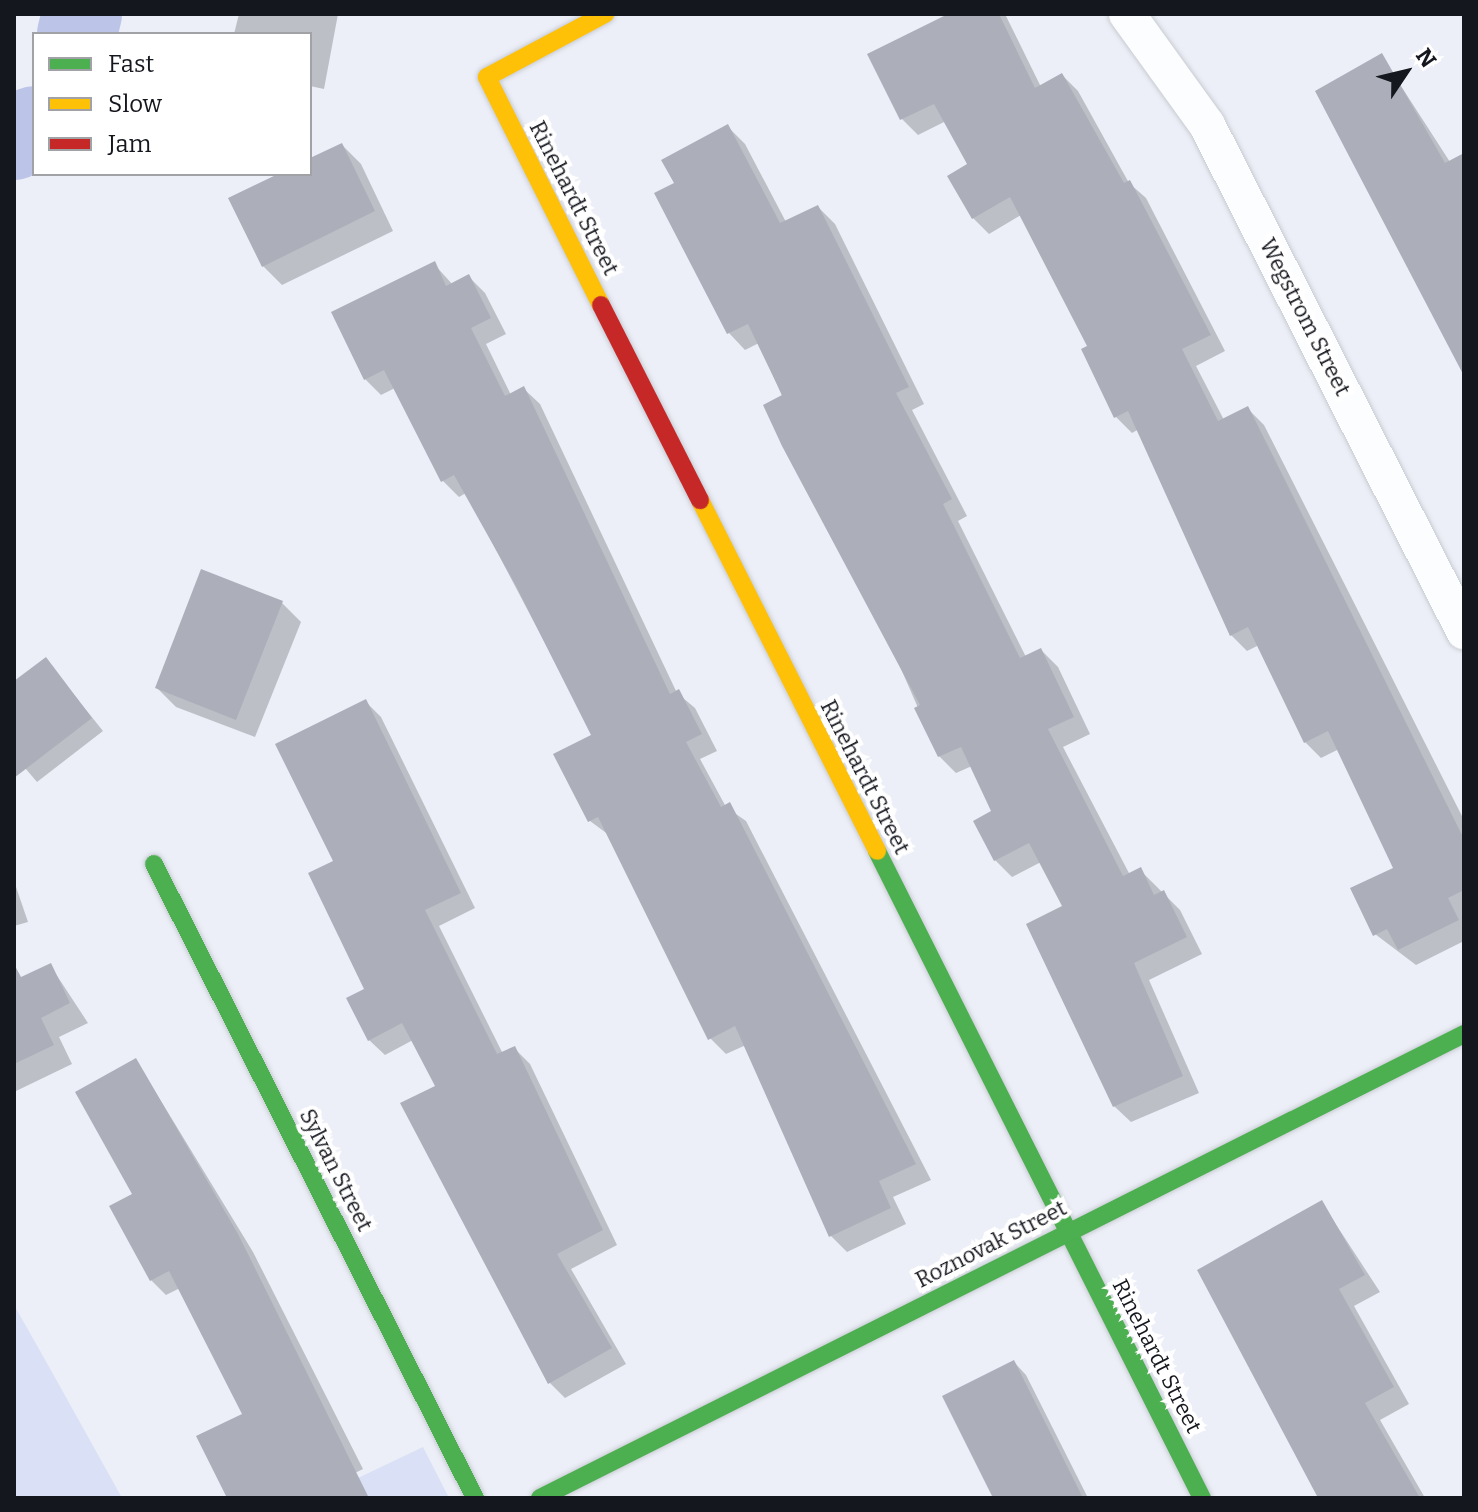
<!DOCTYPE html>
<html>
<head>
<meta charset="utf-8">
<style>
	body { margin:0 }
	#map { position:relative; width:1478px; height:1512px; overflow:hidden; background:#eceff7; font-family:Bitter,serif }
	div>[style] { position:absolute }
	.green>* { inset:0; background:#dae0f5 }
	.shadow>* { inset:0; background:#0003 }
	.river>* { height:80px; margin:-40px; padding:0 40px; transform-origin:40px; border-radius:40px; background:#bcc4e7 }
	.building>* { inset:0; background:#acafba }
	.roads { filter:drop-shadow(0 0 2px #c9cbd3) drop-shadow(0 0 2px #c9cbd3) }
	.street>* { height:36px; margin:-18px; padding:0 18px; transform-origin:18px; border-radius:18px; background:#fcfdfe }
	.fast>* { height:18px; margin:-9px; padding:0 9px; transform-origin:9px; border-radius:9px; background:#4caf50 }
	.slow>* { height:18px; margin:-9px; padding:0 9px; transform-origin:9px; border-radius:9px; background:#ffc107 }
	.jam>* { height:18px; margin:-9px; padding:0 9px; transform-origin:9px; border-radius:9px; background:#c62828 }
	span { translate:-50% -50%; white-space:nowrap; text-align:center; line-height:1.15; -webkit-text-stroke:8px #fff; paint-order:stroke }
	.street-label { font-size:22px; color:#15171e }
	.frame { position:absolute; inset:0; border:16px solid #15171e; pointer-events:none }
	.legend { position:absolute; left:32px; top:32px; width:280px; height:144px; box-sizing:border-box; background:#fff; border:2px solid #a1a2a5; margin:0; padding:10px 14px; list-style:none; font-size:24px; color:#15171e }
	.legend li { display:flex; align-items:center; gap:16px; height:40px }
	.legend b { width:40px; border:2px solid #a1a2a5 }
	.north { position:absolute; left:1366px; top:32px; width:80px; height:80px; -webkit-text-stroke:6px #fff; paint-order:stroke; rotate:55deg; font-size:22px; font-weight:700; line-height:32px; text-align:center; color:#15171e }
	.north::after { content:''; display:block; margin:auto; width:28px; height:36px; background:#15171e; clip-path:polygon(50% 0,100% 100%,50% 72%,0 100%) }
</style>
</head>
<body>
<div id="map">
	<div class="green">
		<i style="clip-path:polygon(14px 1305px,48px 1365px,122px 1498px,14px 1498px)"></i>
		<i style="clip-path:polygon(423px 1447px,449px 1498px,316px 1498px)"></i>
	</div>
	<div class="shadow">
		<i style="clip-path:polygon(239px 14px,338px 14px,324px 89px,310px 86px,310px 34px,234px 34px)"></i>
		<i style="clip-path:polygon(953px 14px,1005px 14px,1041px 87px,1062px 75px,1078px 91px,1129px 183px,1146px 198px,1225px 351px,1196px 366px,1224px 420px,1248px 409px,1264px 425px,1464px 820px,1464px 941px,1416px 965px,1375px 934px,1396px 869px,1339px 749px,1321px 758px,1305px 742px,1259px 645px,1247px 651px,1231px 635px,1139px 429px,1132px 433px,1116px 417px,1090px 347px,1021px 215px,989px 234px,973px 218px,969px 165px,946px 121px,918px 135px,902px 119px,869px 55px)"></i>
		<i style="clip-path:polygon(1381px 55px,1450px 162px,1464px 155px,1464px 362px)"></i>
		<i style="clip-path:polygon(728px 127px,745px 144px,786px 222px,818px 207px,835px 224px,924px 404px,912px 410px,967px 516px,958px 521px,1026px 657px,1041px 650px,1058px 667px,1090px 734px,1063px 747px,1130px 875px,1140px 870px,1180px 910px,1202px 954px,1149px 980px,1199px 1093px,1131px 1122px,1114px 1106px,1064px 907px,1041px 862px,1012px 877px,995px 860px,994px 812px,972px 766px,956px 773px,939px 756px,759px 343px,745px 350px,729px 333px,676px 184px)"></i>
		<i style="clip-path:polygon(342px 145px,361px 164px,393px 231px,282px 285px,263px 266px,282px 174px,310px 174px,310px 161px)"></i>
		<i style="clip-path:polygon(434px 264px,453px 285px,469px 277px,485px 293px,506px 334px,486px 344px,511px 395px,524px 389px,540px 404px,677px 693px,695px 708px,717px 751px,700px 759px,726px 807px,746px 821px,931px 1180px,893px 1197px,906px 1224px,847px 1252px,831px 1236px,746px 1045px,726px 1054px,710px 1038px,609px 835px,590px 821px,594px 736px,466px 493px,459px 497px,443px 481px,395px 388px,381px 395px,365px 379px)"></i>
		<i style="clip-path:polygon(282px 603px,301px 622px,255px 737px,176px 707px,157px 688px)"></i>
		<i style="clip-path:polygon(46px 660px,103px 731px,37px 782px,14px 755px,14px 684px)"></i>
		<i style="clip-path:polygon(366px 702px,381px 717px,475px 908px,439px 926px,503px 1054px,514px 1048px,530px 1064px,617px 1245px,571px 1269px,626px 1364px,565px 1398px,550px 1383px,403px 1104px,438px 1086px,413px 1040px,385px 1055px,369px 1040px,367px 990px,336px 861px)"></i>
		<i style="clip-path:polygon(14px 881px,28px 922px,14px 926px)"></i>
		<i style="clip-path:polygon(50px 965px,88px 1023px,59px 1037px,72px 1064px,14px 1092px,14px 983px)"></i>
		<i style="clip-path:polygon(136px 1060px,253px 1252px,363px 1469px,305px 1498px,229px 1498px,245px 1415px,180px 1288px,166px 1295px,151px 1280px,135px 1194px)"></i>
		<i style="clip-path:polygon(1322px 1203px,1380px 1292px,1354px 1306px,1409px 1404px,1380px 1420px,1425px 1498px,1320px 1498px)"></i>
		<i style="clip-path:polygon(1014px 1362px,1026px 1375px,1088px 1498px,993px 1498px)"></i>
	</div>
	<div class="river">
		<i style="left:77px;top:34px;width:21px;rotate:-76deg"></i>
		<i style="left:14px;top:140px;width:24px;rotate:-35deg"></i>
	</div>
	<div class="building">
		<i style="clip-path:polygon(948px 14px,999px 14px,1035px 88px,1062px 73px,1124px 183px,1130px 180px,1211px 335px,1182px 349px,1218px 421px,1248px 406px,1464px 839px,1464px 890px,1448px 898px,1459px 920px,1398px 950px,1387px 929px,1373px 936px,1350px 888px,1393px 868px,1328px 731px,1304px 743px,1248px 627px,1230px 636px,1128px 411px,1114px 418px,1081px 349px,1087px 346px,1010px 197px,972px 219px,947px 176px,967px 164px,934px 104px,900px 120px,867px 54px)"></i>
		<i style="clip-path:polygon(1382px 53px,1445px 163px,1464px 153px,1464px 376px,1315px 91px)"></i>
		<i style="clip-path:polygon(728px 124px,780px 223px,818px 205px,909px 387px,896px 393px,952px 499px,943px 504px,1020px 658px,1041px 648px,1074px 717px,1048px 729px,1123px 876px,1141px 867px,1154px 895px,1164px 890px,1187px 937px,1134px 963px,1183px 1076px,1113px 1107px,1026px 924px,1062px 906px,1029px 843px,994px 861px,973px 821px,991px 811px,961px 747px,938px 757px,914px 708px,920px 705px,782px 446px,763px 405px,782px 395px,748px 324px,727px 334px,654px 193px,674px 183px,661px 160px)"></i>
		<i style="clip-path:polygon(342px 143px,375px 211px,262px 267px,228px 198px,278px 174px,310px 174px,310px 158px)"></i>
		<i style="clip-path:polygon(435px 261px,446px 286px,469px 274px,491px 318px,471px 328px,505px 396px,524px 386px,670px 694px,679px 689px,702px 734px,686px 742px,721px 807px,730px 802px,916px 1164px,879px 1181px,891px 1208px,829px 1237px,735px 1026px,708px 1040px,598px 817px,588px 822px,553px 754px,591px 735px,515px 584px,454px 475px,441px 482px,384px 370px,364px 380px,331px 312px)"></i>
		<i style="clip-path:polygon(201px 569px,283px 601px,236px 720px,155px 688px)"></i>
		<i style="clip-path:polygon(46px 657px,92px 718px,14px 778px,14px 681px)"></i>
		<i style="clip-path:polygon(366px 699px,461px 893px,425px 910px,497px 1054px,515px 1046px,603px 1230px,557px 1254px,612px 1348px,548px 1384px,400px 1103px,435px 1086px,402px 1023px,368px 1041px,346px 998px,364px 989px,308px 873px,333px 861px,275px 744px)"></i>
		<i style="clip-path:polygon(51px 963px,70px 1003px,41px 1018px,54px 1045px,14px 1064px,14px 964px,21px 977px)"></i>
		<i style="clip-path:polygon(136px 1058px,238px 1234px,369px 1498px,227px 1498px,196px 1436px,242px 1414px,169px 1271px,150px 1281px,109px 1206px,132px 1194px,75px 1092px)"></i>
		<i style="clip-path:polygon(1322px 1200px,1365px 1275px,1339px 1289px,1394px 1387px,1365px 1403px,1420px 1498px,1318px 1498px,1197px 1270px)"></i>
		<i style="clip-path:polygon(1014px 1360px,1083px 1498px,993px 1498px,942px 1396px)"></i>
	</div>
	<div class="roads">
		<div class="street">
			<i style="left:1127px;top:14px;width:137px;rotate:54.2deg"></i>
			<i style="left:1207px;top:125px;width:568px;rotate:63.07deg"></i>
		</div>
		<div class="fast">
			<i style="left:877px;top:851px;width:724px;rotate:63.33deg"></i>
			<i style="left:154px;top:864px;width:711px;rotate:63.15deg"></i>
			<i style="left:540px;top:1498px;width:1034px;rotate:-26.66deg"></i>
		</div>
		<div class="slow">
			<i style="left:601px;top:305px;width:255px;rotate:-116.6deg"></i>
			<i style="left:487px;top:77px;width:134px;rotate:-28.1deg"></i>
			<i style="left:700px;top:500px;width:393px;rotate:63.2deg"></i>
		</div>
		<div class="jam">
			<i style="left:601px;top:305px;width:219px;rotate:63.1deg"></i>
		</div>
	</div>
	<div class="street-label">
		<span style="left:574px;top:198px;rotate:63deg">Rinehardt Street</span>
		<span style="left:1305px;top:317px;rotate:63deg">Wegstrom Street</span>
		<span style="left:865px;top:777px;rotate:63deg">Rinehardt Street</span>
		<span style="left:336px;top:1170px;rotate:63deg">Sylvan Street</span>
		<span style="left:991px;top:1244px;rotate:-27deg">Roznovak Street</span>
		<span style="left:1157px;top:1356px;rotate:63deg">Rinehardt Street</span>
	</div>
	<div class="frame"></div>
	<ul class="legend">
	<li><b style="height:10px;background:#4caf50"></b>Fast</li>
	<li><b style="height:10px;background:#ffc107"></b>Slow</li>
	<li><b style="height:10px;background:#c62828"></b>Jam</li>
	</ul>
	<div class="north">N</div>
</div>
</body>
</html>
